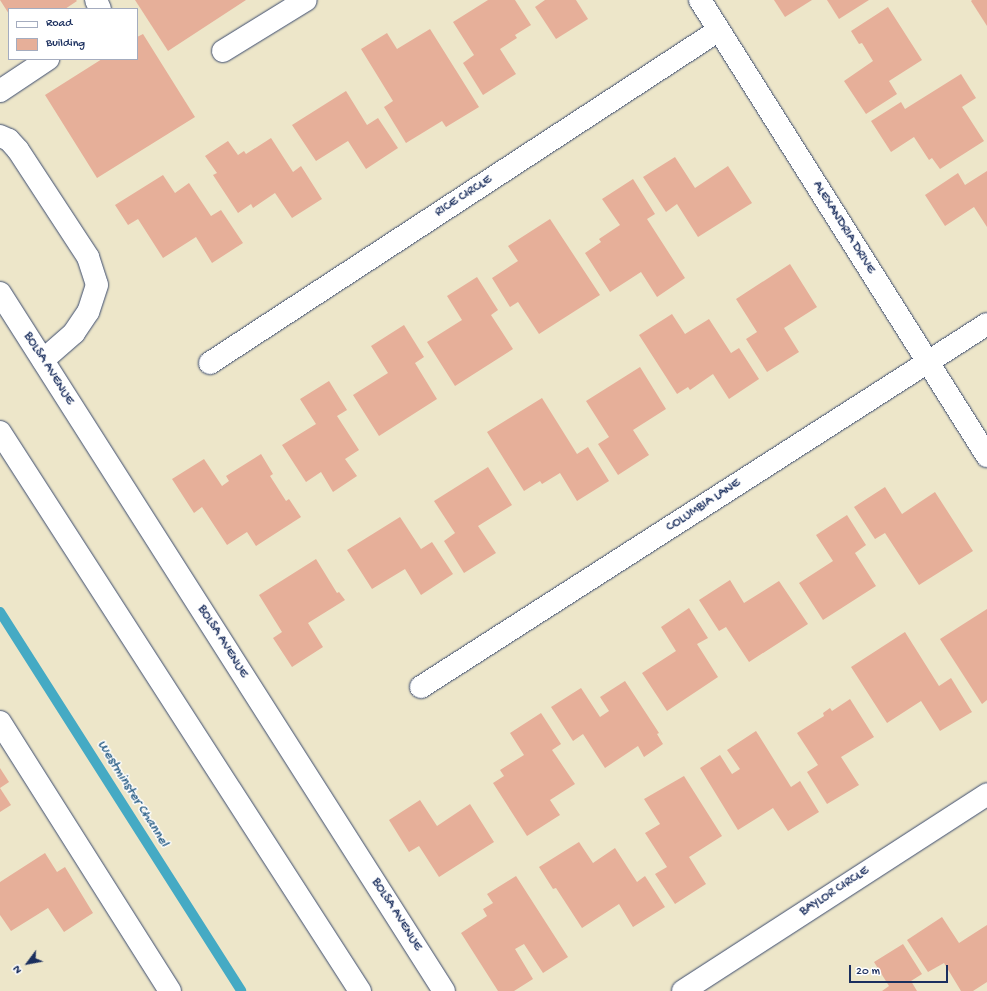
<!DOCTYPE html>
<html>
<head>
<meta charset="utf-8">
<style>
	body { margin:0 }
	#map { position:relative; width:987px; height:991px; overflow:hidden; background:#ede6c9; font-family:"Gochi Hand",sans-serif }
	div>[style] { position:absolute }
	.stream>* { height:10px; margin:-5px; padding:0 5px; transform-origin:5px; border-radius:5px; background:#45aac4 }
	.building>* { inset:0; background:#e6af99 }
	.roads { filter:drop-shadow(0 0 1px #3a4a6e) drop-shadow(0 0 1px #3a4a6e) }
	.minor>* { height:22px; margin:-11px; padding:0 11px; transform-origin:11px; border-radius:11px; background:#fff }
	.major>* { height:22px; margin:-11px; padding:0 11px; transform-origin:11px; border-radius:11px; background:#fff }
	span { translate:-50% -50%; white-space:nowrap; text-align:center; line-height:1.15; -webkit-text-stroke:3px #fff; paint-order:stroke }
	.street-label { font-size:13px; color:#1b2f5e }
	.water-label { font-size:14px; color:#2c6087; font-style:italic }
	.legend { position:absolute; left:8px; top:8px; width:130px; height:52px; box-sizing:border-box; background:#fff; border:1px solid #a4acbf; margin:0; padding:5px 7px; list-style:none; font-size:12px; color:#1b2f5e }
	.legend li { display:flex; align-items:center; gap:8px; height:20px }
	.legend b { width:20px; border:1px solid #a4acbf }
	.north { position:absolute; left:8px; top:943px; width:40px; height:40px; -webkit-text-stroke:3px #fff; paint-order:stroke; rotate:238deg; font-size:11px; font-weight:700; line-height:16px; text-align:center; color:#1b2f5e }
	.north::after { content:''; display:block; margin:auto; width:14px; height:18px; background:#1b2f5e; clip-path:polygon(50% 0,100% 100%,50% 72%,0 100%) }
	.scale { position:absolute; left:849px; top:965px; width:99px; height:18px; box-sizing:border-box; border:2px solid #1b2f5e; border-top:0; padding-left:5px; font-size:12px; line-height:14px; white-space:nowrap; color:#1b2f5e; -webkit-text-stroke:3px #fff; paint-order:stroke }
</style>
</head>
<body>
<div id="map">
	<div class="stream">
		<i style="left:0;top:612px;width:449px;rotate:57.5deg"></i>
	</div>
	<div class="building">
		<i style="clip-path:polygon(0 0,76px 0,77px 1px,65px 9px,9px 9px,9px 14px)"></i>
		<i style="clip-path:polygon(135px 0,246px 0,168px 51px)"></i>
		<i style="clip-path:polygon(488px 0,515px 0,531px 25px,515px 35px,517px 38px,500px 49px,516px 74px,483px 95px,463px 63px,474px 55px,453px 22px)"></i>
		<i style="clip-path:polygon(545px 0,576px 0,588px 19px,556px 39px,535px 7px)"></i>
		<i style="clip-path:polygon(774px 0,812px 0,785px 17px)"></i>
		<i style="clip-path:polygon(827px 0,869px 0,839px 19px)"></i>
		<i style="clip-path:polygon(972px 0,987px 0,987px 26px,971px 1px)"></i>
		<i style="clip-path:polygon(888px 7px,922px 60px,889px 81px,897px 94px,866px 114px,844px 81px,873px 61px,862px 43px,859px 44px,851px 31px)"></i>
		<i style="clip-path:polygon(430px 29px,479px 107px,446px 127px,442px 121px,406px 143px,384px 107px,393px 101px,361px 49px,387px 33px,397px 49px)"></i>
		<i style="clip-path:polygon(143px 34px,195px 117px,97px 178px,45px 95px,102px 59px,137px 59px,137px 37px)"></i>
		<i style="clip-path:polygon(961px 74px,976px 98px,962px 107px,984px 141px,940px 169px,932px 158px,929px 160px,914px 137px,891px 152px,871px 121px,901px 102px,905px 109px)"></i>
		<i style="clip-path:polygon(346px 91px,367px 125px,378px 118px,398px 148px,366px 169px,348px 141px,316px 161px,292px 125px)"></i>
		<i style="clip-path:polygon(271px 138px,293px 172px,301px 166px,322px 199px,292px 218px,275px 193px,253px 208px,251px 204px,238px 213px,213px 175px,217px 173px,205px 156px,228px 141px,238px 155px,244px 151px,246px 154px)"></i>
		<i style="clip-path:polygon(675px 157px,695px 188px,728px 166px,752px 203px,698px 237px,677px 204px,666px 212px,643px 177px)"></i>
		<i style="clip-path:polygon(987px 171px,987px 227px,974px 207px,945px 226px,925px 195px,958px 173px,965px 185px)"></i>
		<i style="clip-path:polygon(163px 175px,175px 193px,189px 183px,211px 216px,221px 210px,243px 243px,212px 263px,196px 237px,163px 258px,138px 219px,128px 225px,115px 205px)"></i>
		<i style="clip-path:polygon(633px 179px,655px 214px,647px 219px,685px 278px,657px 297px,641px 272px,610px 292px,585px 253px,601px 242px,599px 239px,620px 225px,602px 199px)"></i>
		<i style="clip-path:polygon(550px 219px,600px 295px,539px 334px,518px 302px,510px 307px,492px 278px,518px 261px,508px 246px)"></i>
		<i style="clip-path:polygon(790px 264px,817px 307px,784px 328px,799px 352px,767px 372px,746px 339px,757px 332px,736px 299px)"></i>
		<i style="clip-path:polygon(477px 277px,498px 310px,491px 315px,513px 349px,455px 386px,427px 342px,462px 320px,447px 296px)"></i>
		<i style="clip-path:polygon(672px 314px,685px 334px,709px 319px,731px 353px,739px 348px,759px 379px,729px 399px,713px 374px,690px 390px,688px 387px,677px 394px,639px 335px)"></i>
		<i style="clip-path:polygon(404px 325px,424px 357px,415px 363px,437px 399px,379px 436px,353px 395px,388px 373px,371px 346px)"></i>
		<i style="clip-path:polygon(640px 367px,666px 409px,633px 430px,649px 455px,618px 475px,598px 444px,609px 437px,586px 401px)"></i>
		<i style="clip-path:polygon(329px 381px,347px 410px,337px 416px,359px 450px,345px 459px,357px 476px,333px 492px,321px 472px,306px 482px,282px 445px,316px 424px,300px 399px)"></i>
		<i style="clip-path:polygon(542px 398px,577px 454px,588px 447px,609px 481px,577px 501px,560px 473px,542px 484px,540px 481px,524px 491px,487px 432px)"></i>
		<i style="clip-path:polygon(261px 454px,273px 474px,270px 476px,286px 501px,289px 499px,301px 517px,256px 546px,247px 532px,227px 545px,202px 507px,194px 513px,172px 479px,204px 459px,222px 486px,229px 481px,226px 476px)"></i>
		<i style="clip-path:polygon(488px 467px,512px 505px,478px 526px,496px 553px,464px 573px,444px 541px,455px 533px,434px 501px)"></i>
		<i style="clip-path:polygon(885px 487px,902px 514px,935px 492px,973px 551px,919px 585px,885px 533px,875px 539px,854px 507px)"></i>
		<i style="clip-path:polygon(847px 515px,866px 545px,855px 553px,876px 586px,823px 620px,799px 583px,833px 561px,816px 535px)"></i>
		<i style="clip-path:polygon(400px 517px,421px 549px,432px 542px,453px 574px,421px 595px,405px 569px,372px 589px,347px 550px)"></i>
		<i style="clip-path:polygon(316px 559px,337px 593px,339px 592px,345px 600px,308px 623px,323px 647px,292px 667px,273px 638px,282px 632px,259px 595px)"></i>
		<i style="clip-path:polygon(730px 580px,744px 603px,779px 581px,808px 624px,749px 662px,726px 627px,719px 631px,699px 600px)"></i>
		<i style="clip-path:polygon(689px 608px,708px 638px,697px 644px,718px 677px,667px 711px,642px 673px,676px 651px,661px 627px)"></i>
		<i style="clip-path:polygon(987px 609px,987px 700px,982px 704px,940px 639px)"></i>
		<i style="clip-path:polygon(905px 632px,939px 686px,951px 678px,972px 712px,940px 731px,921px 701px,887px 723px,851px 667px)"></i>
		<i style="clip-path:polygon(625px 681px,659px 733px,657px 734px,663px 744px,644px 757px,638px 746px,605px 768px,583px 734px,573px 741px,551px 707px,581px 688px,600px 717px,609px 711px,600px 697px)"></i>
		<i style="clip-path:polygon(850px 699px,874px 737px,841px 757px,859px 785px,827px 804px,807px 772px,818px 765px,797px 733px,824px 716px,823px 713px,830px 708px,832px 711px)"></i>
		<i style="clip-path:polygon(541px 713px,561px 744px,552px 750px,575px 784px,550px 800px,560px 815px,527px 836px,493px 783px,504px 776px,500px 770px,524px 755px,510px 733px)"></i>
		<i style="clip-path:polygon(756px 731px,791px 787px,800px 781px,819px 812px,788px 831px,773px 808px,738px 830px,700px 768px,720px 755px,732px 774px,740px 769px,727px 750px)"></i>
		<i style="clip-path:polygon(0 768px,9px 782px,0 788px)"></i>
		<i style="clip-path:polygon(684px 776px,722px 836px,689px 857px,706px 884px,675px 904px,655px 874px,667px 867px,645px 833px,660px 824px,644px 799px)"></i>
		<i style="clip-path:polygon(0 788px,11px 805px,0 812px)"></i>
		<i style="clip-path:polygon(420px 800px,437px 826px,470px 804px,494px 842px,439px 877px,419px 846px,409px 852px,389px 820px)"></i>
		<i style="clip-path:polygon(579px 842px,593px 863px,615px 848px,637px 882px,645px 876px,665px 907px,633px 927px,619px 904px,582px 928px,556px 888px,553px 889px,539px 867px)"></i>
		<i style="clip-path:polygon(45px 853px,57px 872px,65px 867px,93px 913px,64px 932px,48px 908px,11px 931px,0 915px,0 882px)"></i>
		<i style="clip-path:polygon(516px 876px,568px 957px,543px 973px,524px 944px,515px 949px,533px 979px,514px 991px,498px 991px,461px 933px,487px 916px,483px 909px,493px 903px,487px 894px)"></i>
		<i style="clip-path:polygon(942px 917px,959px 943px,987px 925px,987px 982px,973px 991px,961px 991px,944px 963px,928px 972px,907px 940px)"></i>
		<i style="clip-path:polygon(903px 944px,922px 974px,911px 981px,917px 991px,882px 991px,889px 986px,874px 962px)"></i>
	</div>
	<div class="roads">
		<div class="minor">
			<i style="left:96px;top:0;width:10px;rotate:66deg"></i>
			<i style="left:700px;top:0;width:539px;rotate:57.81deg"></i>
			<i style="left:223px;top:51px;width:97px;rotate:-31.6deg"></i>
			<i style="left:0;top:91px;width:58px;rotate:-33.7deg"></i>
			<i style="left:0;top:136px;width:10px;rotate:24deg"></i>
			<i style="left:9px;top:140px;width:13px;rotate:48deg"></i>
			<i style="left:18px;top:150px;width:128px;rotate:56.8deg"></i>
			<i style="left:88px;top:257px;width:29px;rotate:72deg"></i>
			<i style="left:97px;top:285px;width:28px;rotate:108deg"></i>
			<i style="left:88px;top:312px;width:25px;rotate:124deg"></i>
			<i style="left:74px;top:333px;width:41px;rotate:138.9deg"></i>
			<i style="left:210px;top:363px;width:608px;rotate:-33.19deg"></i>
			<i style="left:421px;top:687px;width:672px;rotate:-32.67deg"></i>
			<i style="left:0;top:722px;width:318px;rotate:57.7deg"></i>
			<i style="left:683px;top:991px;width:362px;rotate:-32.9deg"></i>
		</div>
		<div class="major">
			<i style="left:0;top:293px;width:827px;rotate:57.54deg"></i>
			<i style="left:0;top:432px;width:665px;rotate:57.22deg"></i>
		</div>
	</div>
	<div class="street-label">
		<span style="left:464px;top:197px;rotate:-33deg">RICE CIRCLE</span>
		<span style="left:843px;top:228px;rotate:58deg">ALEXANDRIA DRIVE</span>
		<span style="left:48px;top:369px;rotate:58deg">BOLSA AVENUE</span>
		<span style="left:704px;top:506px;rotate:-33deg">COLUMBIA LANE</span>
		<span style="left:222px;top:642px;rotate:58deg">BOLSA AVENUE</span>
		<span style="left:835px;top:892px;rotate:-33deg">BAYLOR CIRCLE</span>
		<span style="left:396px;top:915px;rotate:58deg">BOLSA AVENUE</span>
	</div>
	<div class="water-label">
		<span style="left:132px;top:794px;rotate:58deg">Westminster Channel</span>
	</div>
	<ul class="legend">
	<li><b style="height:5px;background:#fff"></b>Road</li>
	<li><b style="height:11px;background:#e6af99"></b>Building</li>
	</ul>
	<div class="north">N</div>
	<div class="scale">20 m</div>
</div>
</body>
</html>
